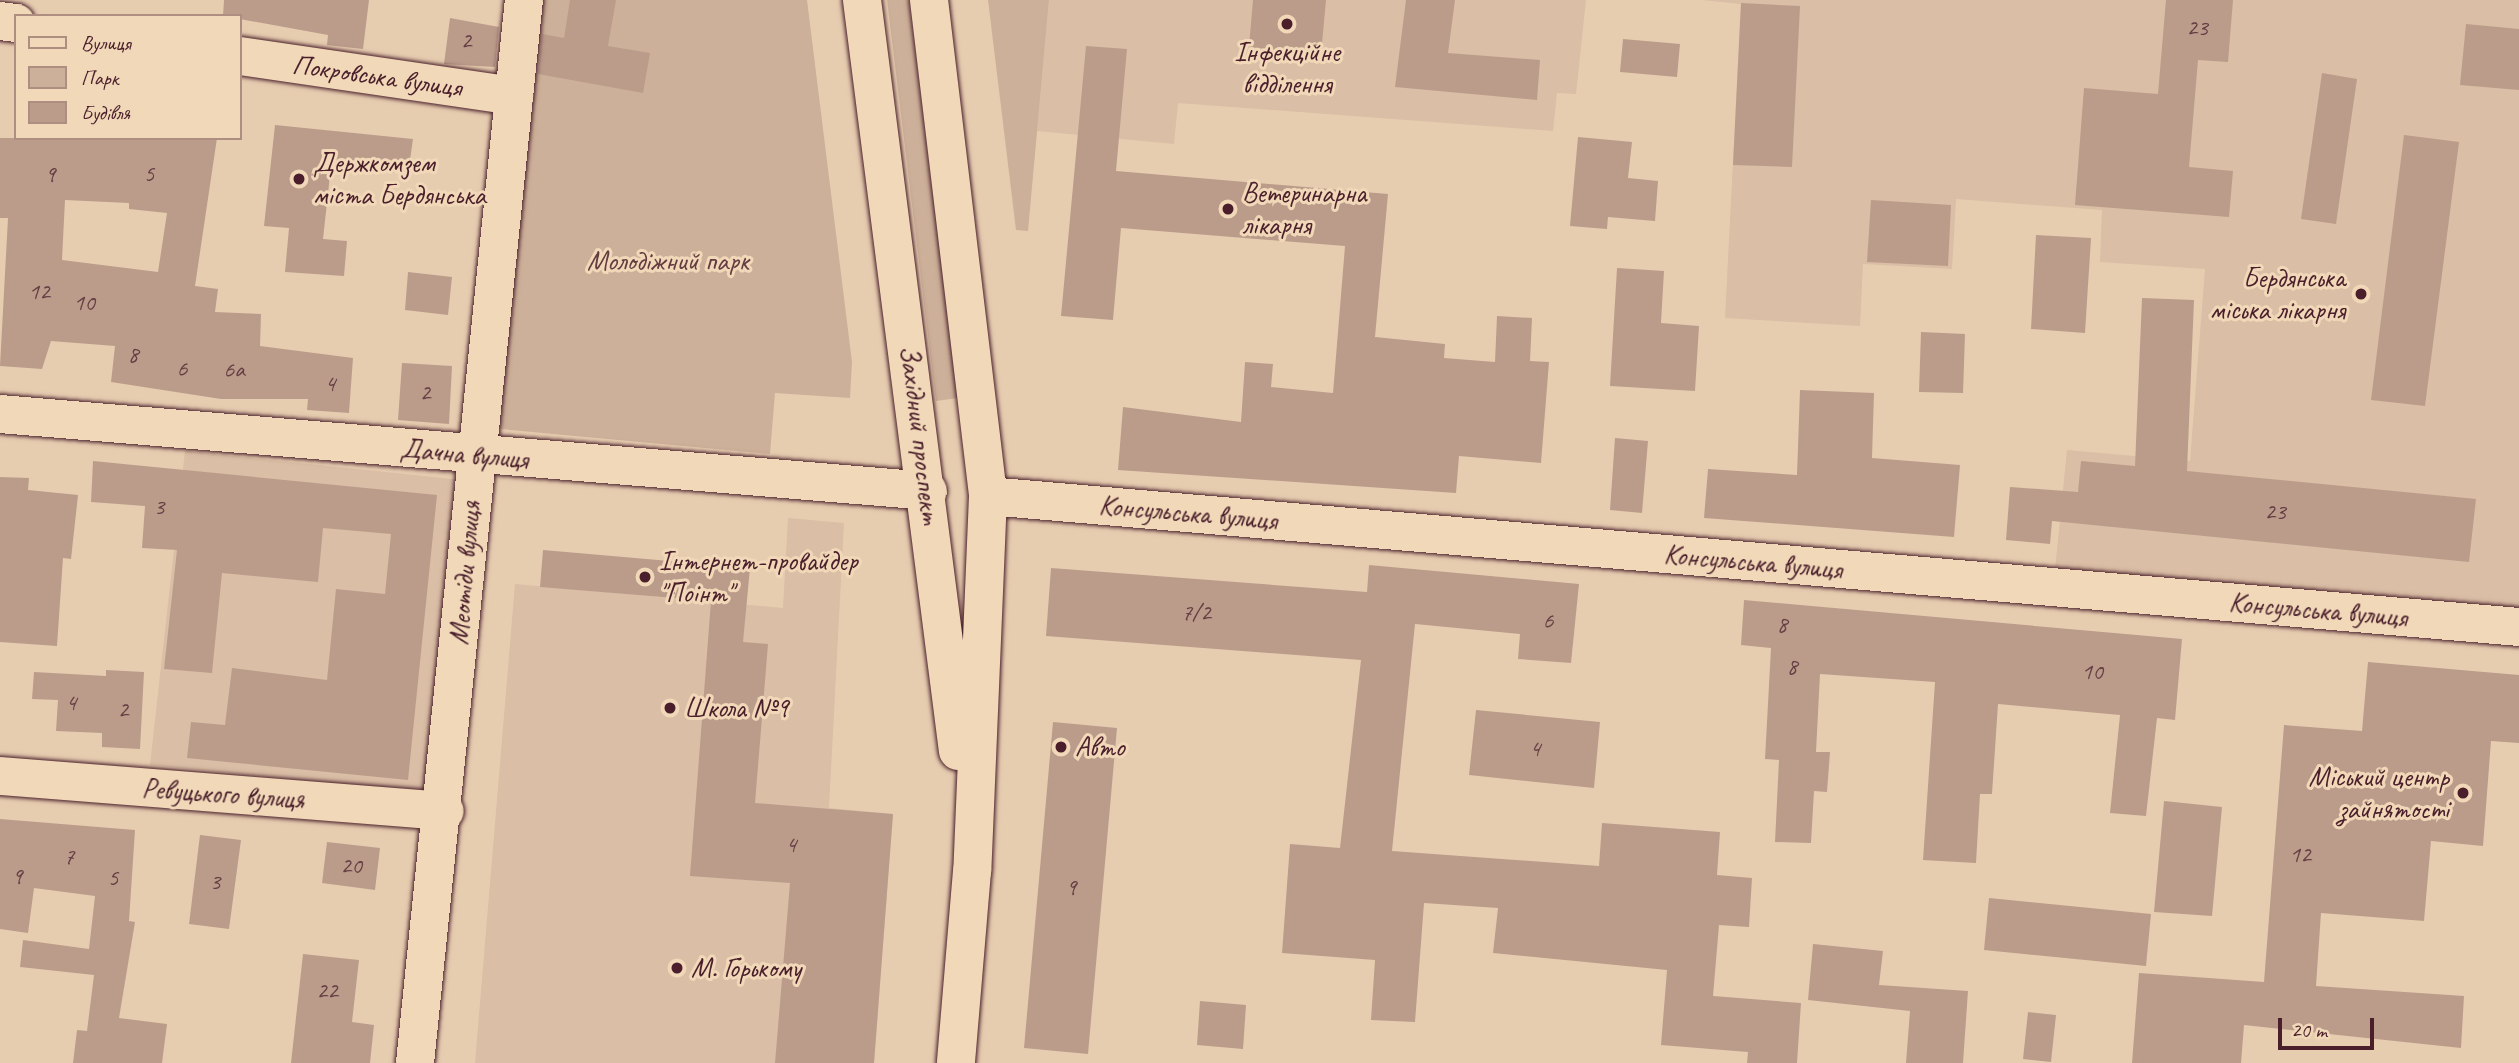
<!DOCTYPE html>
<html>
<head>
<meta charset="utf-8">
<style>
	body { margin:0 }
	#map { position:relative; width:2519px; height:1063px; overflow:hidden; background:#e7cdb0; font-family:Caveat,sans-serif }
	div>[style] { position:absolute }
	.built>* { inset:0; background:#dabea5 }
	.green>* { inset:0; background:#cdb099 }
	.building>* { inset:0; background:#bb9c8b }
	.roads { filter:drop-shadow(0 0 2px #4a1f2b) drop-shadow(0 0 2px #4a1f2b) }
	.minor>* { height:38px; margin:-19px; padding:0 19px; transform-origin:19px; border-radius:19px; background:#f1d8b8 }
	.major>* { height:38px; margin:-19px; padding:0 19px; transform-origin:19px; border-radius:19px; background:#f1d8b8 }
	.dots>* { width:19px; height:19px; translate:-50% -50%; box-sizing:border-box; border:4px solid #f1d8b8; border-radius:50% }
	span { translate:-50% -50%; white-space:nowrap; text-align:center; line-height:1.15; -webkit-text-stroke:6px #f1d8b8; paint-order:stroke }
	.number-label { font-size:24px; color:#663e43 }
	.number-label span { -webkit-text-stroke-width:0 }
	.poi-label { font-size:28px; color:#4a1f2b }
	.left { translate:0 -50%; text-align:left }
	.right { translate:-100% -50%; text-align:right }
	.street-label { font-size:28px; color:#4a1f2b }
	.park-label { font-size:28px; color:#643c41 }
	.legend { position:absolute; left:14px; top:14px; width:228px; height:126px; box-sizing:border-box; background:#f1d8b8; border:2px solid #ae8e80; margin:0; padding:9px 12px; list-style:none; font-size:21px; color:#4a1f2b }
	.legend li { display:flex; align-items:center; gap:14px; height:35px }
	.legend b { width:35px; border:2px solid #ae8e80 }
	.scale { position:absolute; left:2278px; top:1018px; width:96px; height:32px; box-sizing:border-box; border:4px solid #4a1f2b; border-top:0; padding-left:9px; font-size:21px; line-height:24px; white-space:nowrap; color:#4a1f2b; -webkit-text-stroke:5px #f1d8b8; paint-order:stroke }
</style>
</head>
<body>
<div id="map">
	<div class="built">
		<i style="clip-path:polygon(1049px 0,1586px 0,1576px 94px,1557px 93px,1553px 131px,1178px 103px,1174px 144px,1037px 131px)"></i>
		<i style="clip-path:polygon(1702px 0,2519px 0,2519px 611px,2055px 570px,2067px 450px,2190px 461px,2205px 269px,2100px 262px,2102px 210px,1956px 199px,1952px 269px,1863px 264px,1860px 326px,1725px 318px,1741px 4px)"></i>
		<i style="clip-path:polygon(185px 451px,471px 481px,443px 794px,150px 765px)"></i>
		<i style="clip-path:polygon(788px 518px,844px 523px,829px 808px,893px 814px,874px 1063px,475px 1063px,515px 584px,783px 608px)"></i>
	</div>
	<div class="green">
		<i style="clip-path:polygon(524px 0,807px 0,852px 362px,850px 398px,775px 393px,770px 454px,501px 429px,485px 397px)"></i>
		<i style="clip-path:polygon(887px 0,909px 0,958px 398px,936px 401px)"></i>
		<i style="clip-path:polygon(988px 0,1049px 0,1028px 231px,1016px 230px)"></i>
	</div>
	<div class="building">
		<i style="clip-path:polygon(224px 0,369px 0,363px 49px,327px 45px,328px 35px,223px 16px)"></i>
		<i style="clip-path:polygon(570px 0,616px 0,608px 46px,650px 53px,643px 93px,538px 74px,542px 34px,564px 38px)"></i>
		<i style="clip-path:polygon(1253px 0,1326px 0,1321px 54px,1249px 47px)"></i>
		<i style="clip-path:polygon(1406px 0,1455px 0,1448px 53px,1540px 60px,1537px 100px,1395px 87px)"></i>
		<i style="clip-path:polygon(2166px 0,2233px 0,2228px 62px,2198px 60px,2189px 167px,2233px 171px,2229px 217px,2075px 205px,2084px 88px,2158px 94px)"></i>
		<i style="clip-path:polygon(1741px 3px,1800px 6px,1792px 167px,1733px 165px)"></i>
		<i style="clip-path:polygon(450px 18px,499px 27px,495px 67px,444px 64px)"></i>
		<i style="clip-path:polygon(2466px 24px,2519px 29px,2519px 90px,2460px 85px)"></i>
		<i style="clip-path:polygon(1623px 39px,1680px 44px,1677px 77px,1620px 72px)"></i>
		<i style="clip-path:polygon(1086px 46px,1127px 49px,1116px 171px,1388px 194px,1375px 337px,1445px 344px,1444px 358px,1495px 362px,1497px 316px,1532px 318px,1530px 361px,1549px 362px,1541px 463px,1459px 456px,1456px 493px,1118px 470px,1123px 407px,1241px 422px,1245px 362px,1273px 364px,1271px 387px,1333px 393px,1345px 246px,1121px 228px,1113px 320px,1061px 316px)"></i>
		<i style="clip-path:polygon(2322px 73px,2357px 79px,2336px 224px,2301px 219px)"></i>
		<i style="clip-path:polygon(275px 125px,413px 139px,408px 174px,331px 166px,323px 239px,347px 241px,344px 276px,285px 272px,289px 228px,264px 226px)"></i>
		<i style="clip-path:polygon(2404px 135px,2459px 142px,2425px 406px,2371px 400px)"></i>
		<i style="clip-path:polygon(1578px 137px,1632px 142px,1628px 178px,1658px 181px,1655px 221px,1608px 217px,1607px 229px,1570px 226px)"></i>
		<i style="clip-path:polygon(evenodd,0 138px,217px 138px,195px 286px,218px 289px,215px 312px,261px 314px,260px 346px,353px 358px,349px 413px,307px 410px,308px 399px,221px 399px,111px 382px,115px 346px,51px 341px,42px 369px,0 366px,8px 218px,0 218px,0 138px,65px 200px,129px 203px,129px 209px,167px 213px,158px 272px,62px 260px,65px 200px)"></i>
		<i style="clip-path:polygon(1871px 200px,1951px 205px,1948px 266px,1867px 262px)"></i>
		<i style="clip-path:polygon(2036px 235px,2091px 238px,2085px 333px,2031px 329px)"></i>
		<i style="clip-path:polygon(1617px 268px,1664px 271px,1661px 323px,1699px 326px,1695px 391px,1610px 386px)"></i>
		<i style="clip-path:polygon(408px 272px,452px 277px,448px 315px,405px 310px)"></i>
		<i style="clip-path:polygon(2142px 298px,2194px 300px,2187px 471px,2476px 499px,2469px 562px,2052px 521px,2050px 544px,2006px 540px,2010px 487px,2078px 492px,2081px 461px,2135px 466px)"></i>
		<i style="clip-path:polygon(1921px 332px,1965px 334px,1963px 393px,1919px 392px)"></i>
		<i style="clip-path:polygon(402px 363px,452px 366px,449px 424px,398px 420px)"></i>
		<i style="clip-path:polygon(1800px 390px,1874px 393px,1872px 458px,1960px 465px,1954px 537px,1704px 518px,1708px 469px,1797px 475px)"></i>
		<i style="clip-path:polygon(1615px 438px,1648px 441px,1642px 513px,1610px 510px)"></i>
		<i style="clip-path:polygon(93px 461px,437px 495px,408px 780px,187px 758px,191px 722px,225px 725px,232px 668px,327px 680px,336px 589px,385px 594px,391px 534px,323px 528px,318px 582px,222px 573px,212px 673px,164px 669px,177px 550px,142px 548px,145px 506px,91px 502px)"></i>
		<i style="clip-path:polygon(0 477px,29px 478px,28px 490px,78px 495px,71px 559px,63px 558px,57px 646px,0 642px)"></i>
		<i style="clip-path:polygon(543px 550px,750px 568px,743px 642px,768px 644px,755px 803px,893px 814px,874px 1063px,775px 1063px,790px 883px,690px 876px,711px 601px,540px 587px)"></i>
		<i style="clip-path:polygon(1369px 565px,1579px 584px,1571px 663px,1518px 659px,1520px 634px,1415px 624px,1392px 851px,1599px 866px,1602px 823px,1720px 832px,1717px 875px,1752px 878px,1749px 927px,1719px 925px,1713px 996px,1801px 1003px,1797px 1063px,1747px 1063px,1748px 1052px,1661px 1045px,1667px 970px,1493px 953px,1498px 908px,1424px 903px,1415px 1022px,1371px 1020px,1375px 960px,1282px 953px,1290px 844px,1340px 848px,1361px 660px,1046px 636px,1051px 568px,1367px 592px)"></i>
		<i style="clip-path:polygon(1744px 600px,2182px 639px,2175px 720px,2157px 718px,2146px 816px,2110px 813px,2120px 715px,1998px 704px,1992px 794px,1980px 794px,1976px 863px,1923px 860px,1935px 682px,1820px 674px,1816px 752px,1830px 752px,1827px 792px,1814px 791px,1811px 843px,1775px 842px,1779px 760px,1765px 759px,1771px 648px,1741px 645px)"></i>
		<i style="clip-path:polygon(2368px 662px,2519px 675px,2519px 743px,2491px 741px,2483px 846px,2431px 841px,2424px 921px,2321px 913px,2316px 986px,2464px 996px,2461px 1048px,2244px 1025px,2241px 1063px,2132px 1063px,2139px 973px,2264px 982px,2284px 725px,2362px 731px)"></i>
		<i style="clip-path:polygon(106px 670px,144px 672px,140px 749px,102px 747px,102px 733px,56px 731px,58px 700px,32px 699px,34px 672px,106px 676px)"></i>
		<i style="clip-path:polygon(1476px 710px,1600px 722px,1594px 788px,1469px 775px)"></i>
		<i style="clip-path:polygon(1053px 722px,1117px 728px,1088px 1054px,1024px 1048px)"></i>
		<i style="clip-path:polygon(2164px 801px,2222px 807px,2212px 916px,2154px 912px)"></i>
		<i style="clip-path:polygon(0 819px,135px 830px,129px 921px,135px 922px,119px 1018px,167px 1024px,162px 1063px,73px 1063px,77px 1030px,87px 1031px,94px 975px,20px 967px,23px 940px,89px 949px,95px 896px,34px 888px,28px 933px,0 929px)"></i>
		<i style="clip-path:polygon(200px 835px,241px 840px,229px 929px,189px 924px)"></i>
		<i style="clip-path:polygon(327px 842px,380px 848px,375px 890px,322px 883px)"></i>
		<i style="clip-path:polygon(1989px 898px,2151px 914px,2146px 966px,1984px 950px)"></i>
		<i style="clip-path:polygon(1813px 944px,1883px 951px,1879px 985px,1968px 991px,1963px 1063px,1906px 1063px,1910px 1011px,1808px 1000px)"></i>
		<i style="clip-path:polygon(303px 954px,359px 960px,352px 1022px,374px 1025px,370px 1063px,291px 1063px)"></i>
		<i style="clip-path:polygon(1200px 1001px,1246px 1005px,1243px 1049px,1197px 1045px)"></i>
		<i style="clip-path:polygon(2028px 1012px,2056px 1015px,2051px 1062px,2023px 1059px)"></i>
	</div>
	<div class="roads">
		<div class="minor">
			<i style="left:0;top:21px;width:16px;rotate:7deg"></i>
			<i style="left:240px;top:56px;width:277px;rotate:8.3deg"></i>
			<i style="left:0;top:414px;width:931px;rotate:4.74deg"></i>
			<i style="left:988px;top:496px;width:1537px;rotate:4.89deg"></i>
			<i style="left:0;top:776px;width:446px;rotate:4.5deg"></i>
			<i style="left:415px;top:1063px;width:1069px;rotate:-84.15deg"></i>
		</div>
		<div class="major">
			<i style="left:862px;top:0;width:757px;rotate:82.72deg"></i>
			<i style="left:929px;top:0;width:499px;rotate:83.2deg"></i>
			<i style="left:988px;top:496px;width:375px;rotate:92.4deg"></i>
			<i style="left:972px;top:871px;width:193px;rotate:94.8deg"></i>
		</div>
	</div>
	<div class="dots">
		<i style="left:1287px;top:24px;background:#4a1f2b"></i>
		<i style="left:299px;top:179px;background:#4a1f2b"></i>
		<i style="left:1228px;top:209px;background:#4a1f2b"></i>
		<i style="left:2361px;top:294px;background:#4a1f2b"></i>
		<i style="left:645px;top:577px;background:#4a1f2b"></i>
		<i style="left:670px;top:708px;background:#4a1f2b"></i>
		<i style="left:1061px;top:747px;background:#4a1f2b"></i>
		<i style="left:2463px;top:793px;background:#4a1f2b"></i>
		<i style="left:677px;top:968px;background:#4a1f2b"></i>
	</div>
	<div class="number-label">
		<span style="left:2197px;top:28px">23</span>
		<span style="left:466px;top:41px">2</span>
		<span style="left:149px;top:174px">5</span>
		<span style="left:50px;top:175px">9</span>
		<span style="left:39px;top:292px">12</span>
		<span style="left:84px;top:303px">10</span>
		<span style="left:133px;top:355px">8</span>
		<span style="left:182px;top:369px">6</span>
		<span style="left:234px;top:370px">6а</span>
		<span style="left:330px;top:384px">4</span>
		<span style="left:425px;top:393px">2</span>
		<span style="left:159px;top:507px">3</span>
		<span style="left:2275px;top:512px">23</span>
		<span style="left:1196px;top:613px">7/2</span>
		<span style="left:1548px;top:621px">6</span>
		<span style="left:1782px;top:625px">8</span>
		<span style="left:1792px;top:667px">8</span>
		<span style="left:2092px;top:672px">10</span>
		<span style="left:71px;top:703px">4</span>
		<span style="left:123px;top:710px">2</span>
		<span style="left:1535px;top:749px">4</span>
		<span style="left:791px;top:845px">4</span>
		<span style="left:2300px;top:855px">12</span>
		<span style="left:69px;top:857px">7</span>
		<span style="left:351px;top:866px">20</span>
		<span style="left:17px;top:877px">9</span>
		<span style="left:113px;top:878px">5</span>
		<span style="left:215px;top:882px">3</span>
		<span style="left:1071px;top:888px">9</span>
		<span style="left:327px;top:991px">22</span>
	</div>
	<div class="poi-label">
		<span style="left:1287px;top:68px">Інфекційне<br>відділення</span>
		<span class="left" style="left:313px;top:179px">Держкомзем<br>міста Бердянська</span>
		<span class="left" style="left:1242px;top:209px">Ветеринарна<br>лікарня</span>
		<span class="right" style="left:2345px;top:294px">Бердянська<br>міська лікарня</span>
		<span class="left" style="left:659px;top:577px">Інтернет-провайдер<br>"Поінт"</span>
		<span class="left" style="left:684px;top:708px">Школа №9</span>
		<span class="left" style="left:1075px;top:747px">Авто</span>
		<span class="right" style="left:2449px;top:793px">Міський центр<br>зайнятості</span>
		<span class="left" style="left:691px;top:968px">М. Горькому</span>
	</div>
	<div class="street-label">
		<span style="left:377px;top:76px;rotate:8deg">Покровська вулиця</span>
		<span style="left:920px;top:435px;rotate:83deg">Західний проспект</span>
		<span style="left:464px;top:454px;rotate:5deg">Дачна вулиця</span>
		<span style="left:1188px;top:513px;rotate:5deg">Консульська вулиця</span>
		<span style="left:1753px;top:562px;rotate:5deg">Консульська вулиця</span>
		<span style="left:465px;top:573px;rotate:-85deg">Меотіди вулиця</span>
		<span style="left:2318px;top:610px;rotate:5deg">Консульська вулиця</span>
		<span style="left:223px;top:794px;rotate:4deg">Ревуцького вулиця</span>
	</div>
	<div class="park-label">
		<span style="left:668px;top:261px">Молодіжний парк</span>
	</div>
	<ul class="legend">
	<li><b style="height:9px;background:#f1d8b8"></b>Вулиця</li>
	<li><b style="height:19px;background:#cdb099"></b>Парк</li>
	<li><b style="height:19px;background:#bb9c8b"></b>Будівля</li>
	</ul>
	<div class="scale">20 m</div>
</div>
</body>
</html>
